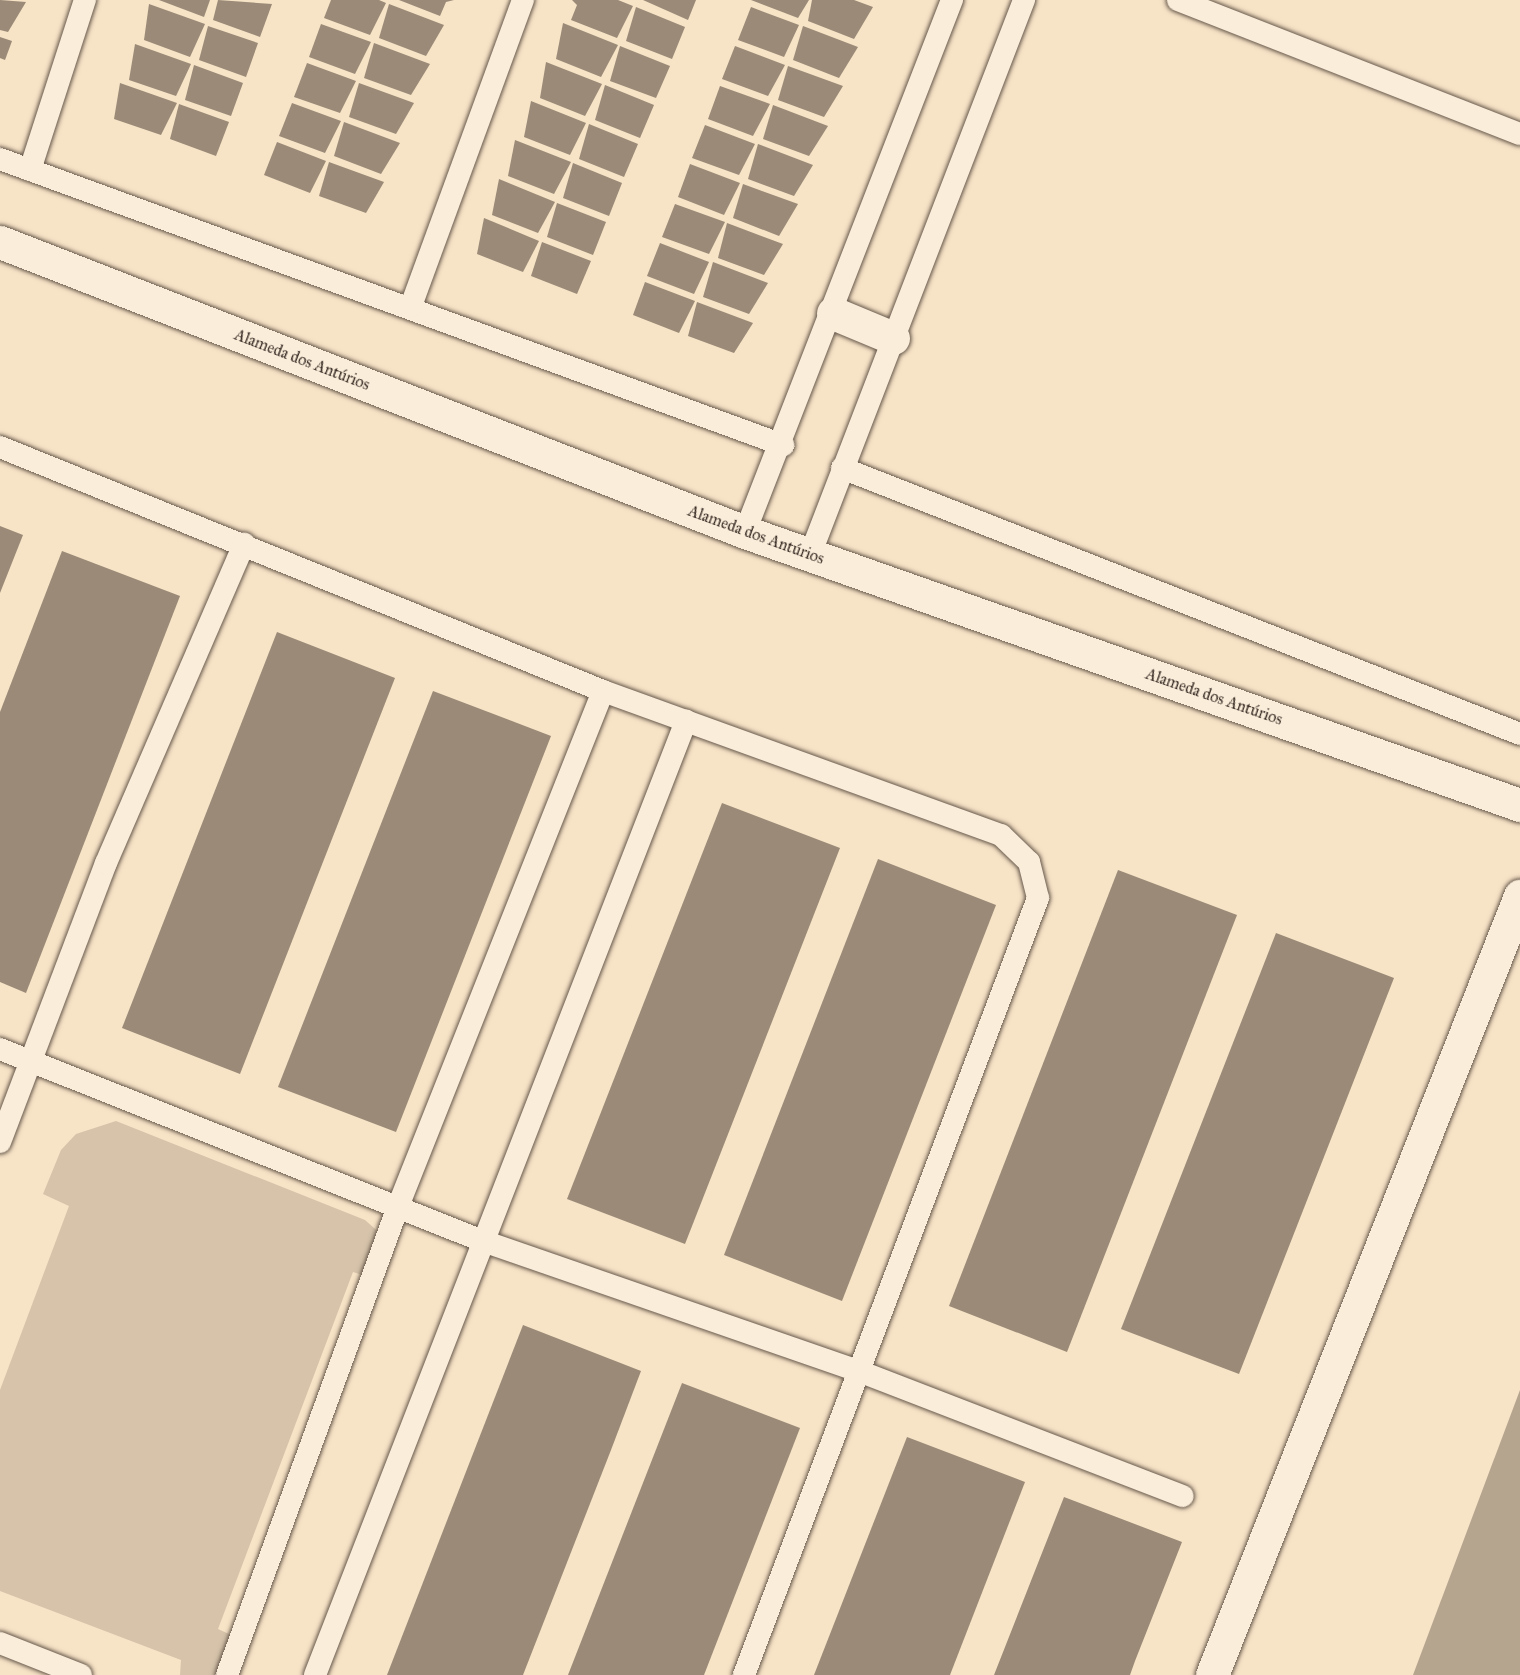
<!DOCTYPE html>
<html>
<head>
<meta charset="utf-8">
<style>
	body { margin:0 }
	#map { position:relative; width:1520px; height:1675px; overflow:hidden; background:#f7e3c6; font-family:"IM FELL Great Primer",serif }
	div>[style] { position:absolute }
	.green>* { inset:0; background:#d6c3aa }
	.water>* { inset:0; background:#b5a48e }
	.building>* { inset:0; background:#9a8a77 }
	.roads { filter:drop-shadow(0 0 2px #66584b) drop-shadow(0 0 2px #66584b) }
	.lane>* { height:22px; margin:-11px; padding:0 11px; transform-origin:11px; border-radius:11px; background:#faedda }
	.street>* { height:33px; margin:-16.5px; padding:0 16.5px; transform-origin:16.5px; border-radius:16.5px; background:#faedda }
	.secondary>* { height:33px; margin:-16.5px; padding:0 16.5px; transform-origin:16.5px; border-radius:16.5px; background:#faedda }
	span { translate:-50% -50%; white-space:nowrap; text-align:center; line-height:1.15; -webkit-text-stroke:5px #faedda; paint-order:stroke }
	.street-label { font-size:16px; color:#352922 }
</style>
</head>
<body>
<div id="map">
	<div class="green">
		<i style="clip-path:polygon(116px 1121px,365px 1220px,383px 1236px,378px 1280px,353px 1272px,218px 1629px,244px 1641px,229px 1675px,180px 1675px,181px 1660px,0 1591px,0 1390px,69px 1206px,43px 1194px,61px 1150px,76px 1134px)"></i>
	</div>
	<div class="water">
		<i style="clip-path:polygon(1520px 1390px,1520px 1675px,1413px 1675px)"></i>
	</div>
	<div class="building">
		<i style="clip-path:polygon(0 0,26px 2px,8px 32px,0 30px)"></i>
		<i style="clip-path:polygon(159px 0,210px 0,204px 17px)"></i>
		<i style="clip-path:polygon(218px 0,272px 4px,260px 37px,213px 20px)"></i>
		<i style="clip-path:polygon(331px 0,379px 0,386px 3px,370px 35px,324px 18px)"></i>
		<i style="clip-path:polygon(399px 0,454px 0,446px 2px,440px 16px)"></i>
		<i style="clip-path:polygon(572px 0,618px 0,633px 6px,617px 38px,571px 20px,577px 5px)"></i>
		<i style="clip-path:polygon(643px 0,696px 0,688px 20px)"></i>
		<i style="clip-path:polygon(751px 0,809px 0,798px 18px)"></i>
		<i style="clip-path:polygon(812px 0,854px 0,873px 7px,854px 39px,808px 21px)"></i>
		<i style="clip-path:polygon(149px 4px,205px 24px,190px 57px,144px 40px)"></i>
		<i style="clip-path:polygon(389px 4px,444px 25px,426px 56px,379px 38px)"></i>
		<i style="clip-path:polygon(636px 7px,685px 27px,672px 59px,626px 41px)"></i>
		<i style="clip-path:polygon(751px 7px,799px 25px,784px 57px,738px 40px)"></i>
		<i style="clip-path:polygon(563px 23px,618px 45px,601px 77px,556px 59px)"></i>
		<i style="clip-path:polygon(321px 24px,371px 42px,355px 74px,309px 57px)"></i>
		<i style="clip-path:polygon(208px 26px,258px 43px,246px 77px,199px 60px)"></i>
		<i style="clip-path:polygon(803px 26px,858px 47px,839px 78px,793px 60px)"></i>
		<i style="clip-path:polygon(0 37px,12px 41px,5px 60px,0 58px)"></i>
		<i style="clip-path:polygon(374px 43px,430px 64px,411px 95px,364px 78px)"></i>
		<i style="clip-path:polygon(135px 44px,191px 64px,176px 96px,129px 80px)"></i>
		<i style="clip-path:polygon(620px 46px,670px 66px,656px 98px,610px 81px)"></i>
		<i style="clip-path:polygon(735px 46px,785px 65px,768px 96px,722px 79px)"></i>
		<i style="clip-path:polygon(546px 62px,602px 84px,585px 116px,540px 98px)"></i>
		<i style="clip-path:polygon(307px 63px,356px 81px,340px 113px,294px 97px)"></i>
		<i style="clip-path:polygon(194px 65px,243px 83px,231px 116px,185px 100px)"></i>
		<i style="clip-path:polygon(788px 66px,843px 86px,824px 117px,778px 100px)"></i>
		<i style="clip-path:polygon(120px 83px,177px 103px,161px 135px,114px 119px)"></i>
		<i style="clip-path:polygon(359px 83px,414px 103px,396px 134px,349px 117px)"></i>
		<i style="clip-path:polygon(605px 85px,654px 105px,640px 138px,595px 120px)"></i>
		<i style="clip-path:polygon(720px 86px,770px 104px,753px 136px,708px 119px)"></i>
		<i style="clip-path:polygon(531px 101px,586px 123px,570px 155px,524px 137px)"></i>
		<i style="clip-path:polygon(292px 103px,341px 121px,325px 153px,279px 136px)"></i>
		<i style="clip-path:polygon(179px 104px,229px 122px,216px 156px,170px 139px)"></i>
		<i style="clip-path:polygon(773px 105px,828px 126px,809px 156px,763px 139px)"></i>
		<i style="clip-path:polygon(344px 122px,400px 143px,381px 174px,334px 156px)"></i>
		<i style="clip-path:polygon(589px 124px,638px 144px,624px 177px,579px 159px)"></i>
		<i style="clip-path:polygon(705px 125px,755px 144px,739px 175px,692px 158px)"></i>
		<i style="clip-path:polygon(515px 140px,571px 162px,554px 194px,508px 176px)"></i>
		<i style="clip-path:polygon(277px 142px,326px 161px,310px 193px,264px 175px)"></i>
		<i style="clip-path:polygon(758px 144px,813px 165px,794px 196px,748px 179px)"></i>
		<i style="clip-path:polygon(329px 162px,384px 182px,366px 213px,319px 196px)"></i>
		<i style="clip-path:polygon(573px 163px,622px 183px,609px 216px,563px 198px)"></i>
		<i style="clip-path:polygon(690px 164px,740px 183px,724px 215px,678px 197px)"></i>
		<i style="clip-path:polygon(499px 179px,555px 202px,538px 233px,492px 215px)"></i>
		<i style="clip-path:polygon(743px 184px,798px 204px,779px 236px,733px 218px)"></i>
		<i style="clip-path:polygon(557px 203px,606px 222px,593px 255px,547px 237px)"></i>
		<i style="clip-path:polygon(675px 204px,725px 222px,709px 254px,662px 237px)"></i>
		<i style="clip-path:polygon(484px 218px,539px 241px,523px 272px,477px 254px)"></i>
		<i style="clip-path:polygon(727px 223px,783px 244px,764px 275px,718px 258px)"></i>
		<i style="clip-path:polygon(542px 242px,591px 261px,577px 294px,531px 276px)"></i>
		<i style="clip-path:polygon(660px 243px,709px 262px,694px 294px,647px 276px)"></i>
		<i style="clip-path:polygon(713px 262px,768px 283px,749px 314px,703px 297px)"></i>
		<i style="clip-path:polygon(645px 282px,695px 301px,679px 333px,633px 315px)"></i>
		<i style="clip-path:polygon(697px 302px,753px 323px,734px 353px,688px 336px)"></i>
		<i style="clip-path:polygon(0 526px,23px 535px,0 593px)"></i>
		<i style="clip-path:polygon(62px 551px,180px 596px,26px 993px,0 982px,0 712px)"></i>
		<i style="clip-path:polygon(277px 632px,395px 678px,240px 1074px,122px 1028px)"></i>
		<i style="clip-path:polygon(433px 691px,551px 736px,396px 1132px,278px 1087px)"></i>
		<i style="clip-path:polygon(722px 803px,840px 848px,685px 1244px,567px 1199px)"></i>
		<i style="clip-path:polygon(878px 859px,996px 905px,842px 1301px,724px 1255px)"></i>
		<i style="clip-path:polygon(1118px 870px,1237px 915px,1067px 1352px,949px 1306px)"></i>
		<i style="clip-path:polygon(1276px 933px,1394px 978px,1239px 1374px,1121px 1329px)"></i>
		<i style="clip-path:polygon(523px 1325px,641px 1371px,611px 1450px,523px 1675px,387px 1675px)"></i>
		<i style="clip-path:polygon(682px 1383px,800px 1428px,704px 1675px,568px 1675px)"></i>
		<i style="clip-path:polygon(907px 1437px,1025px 1482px,950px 1675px,814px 1675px)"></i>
		<i style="clip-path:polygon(1064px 1497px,1182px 1542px,1135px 1661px,1130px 1675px,994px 1675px)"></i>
	</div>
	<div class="roads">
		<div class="lane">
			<i style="left:1178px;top:0;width:367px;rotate:21.4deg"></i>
			<i style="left:0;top:159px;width:834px;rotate:20.07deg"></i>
			<i style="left:30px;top:170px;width:179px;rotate:-72.1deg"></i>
			<i style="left:411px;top:306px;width:326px;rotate:-69.9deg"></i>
			<i style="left:0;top:447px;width:650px;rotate:22.03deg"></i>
			<i style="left:603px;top:691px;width:423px;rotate:19.9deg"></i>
			<i style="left:1001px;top:835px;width:39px;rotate:44deg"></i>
			<i style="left:1029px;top:862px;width:37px;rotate:76deg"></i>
			<i style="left:1038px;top:898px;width:831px;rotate:110.73deg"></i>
			<i style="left:842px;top:468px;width:728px;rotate:21.42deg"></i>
			<i style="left:745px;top:532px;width:571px;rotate:-68.74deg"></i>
			<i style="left:810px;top:555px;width:595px;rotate:-68.91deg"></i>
			<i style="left:0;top:1049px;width:517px;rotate:21.7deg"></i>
			<i style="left:480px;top:1240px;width:398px;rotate:19.1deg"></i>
			<i style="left:856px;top:1370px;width:350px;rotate:21.1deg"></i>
			<i style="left:0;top:1142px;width:298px;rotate:-69.2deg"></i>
			<i style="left:106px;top:863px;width:348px;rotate:-66.6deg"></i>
			<i style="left:0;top:1643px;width:87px;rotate:21.6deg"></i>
			<i style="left:227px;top:1675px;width:501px;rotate:-69.94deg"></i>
			<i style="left:399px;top:1204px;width:552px;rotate:-68.31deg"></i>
			<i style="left:315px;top:1675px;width:1024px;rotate:-68.75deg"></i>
		</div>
		<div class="street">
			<i style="left:833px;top:313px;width:65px;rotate:22.6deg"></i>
		</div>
		<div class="secondary">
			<i style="left:0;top:242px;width:799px;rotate:21.27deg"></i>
			<i style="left:745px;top:532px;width:822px;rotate:19.41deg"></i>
			<i style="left:1212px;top:1675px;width:838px;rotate:-68.43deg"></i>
		</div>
	</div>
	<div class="street-label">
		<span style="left:302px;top:360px;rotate:21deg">Alameda dos Antúrios</span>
		<span style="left:756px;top:535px;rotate:20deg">Alameda dos Antúrios</span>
		<span style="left:1214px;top:697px;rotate:19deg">Alameda dos Antúrios</span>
	</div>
</div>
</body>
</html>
